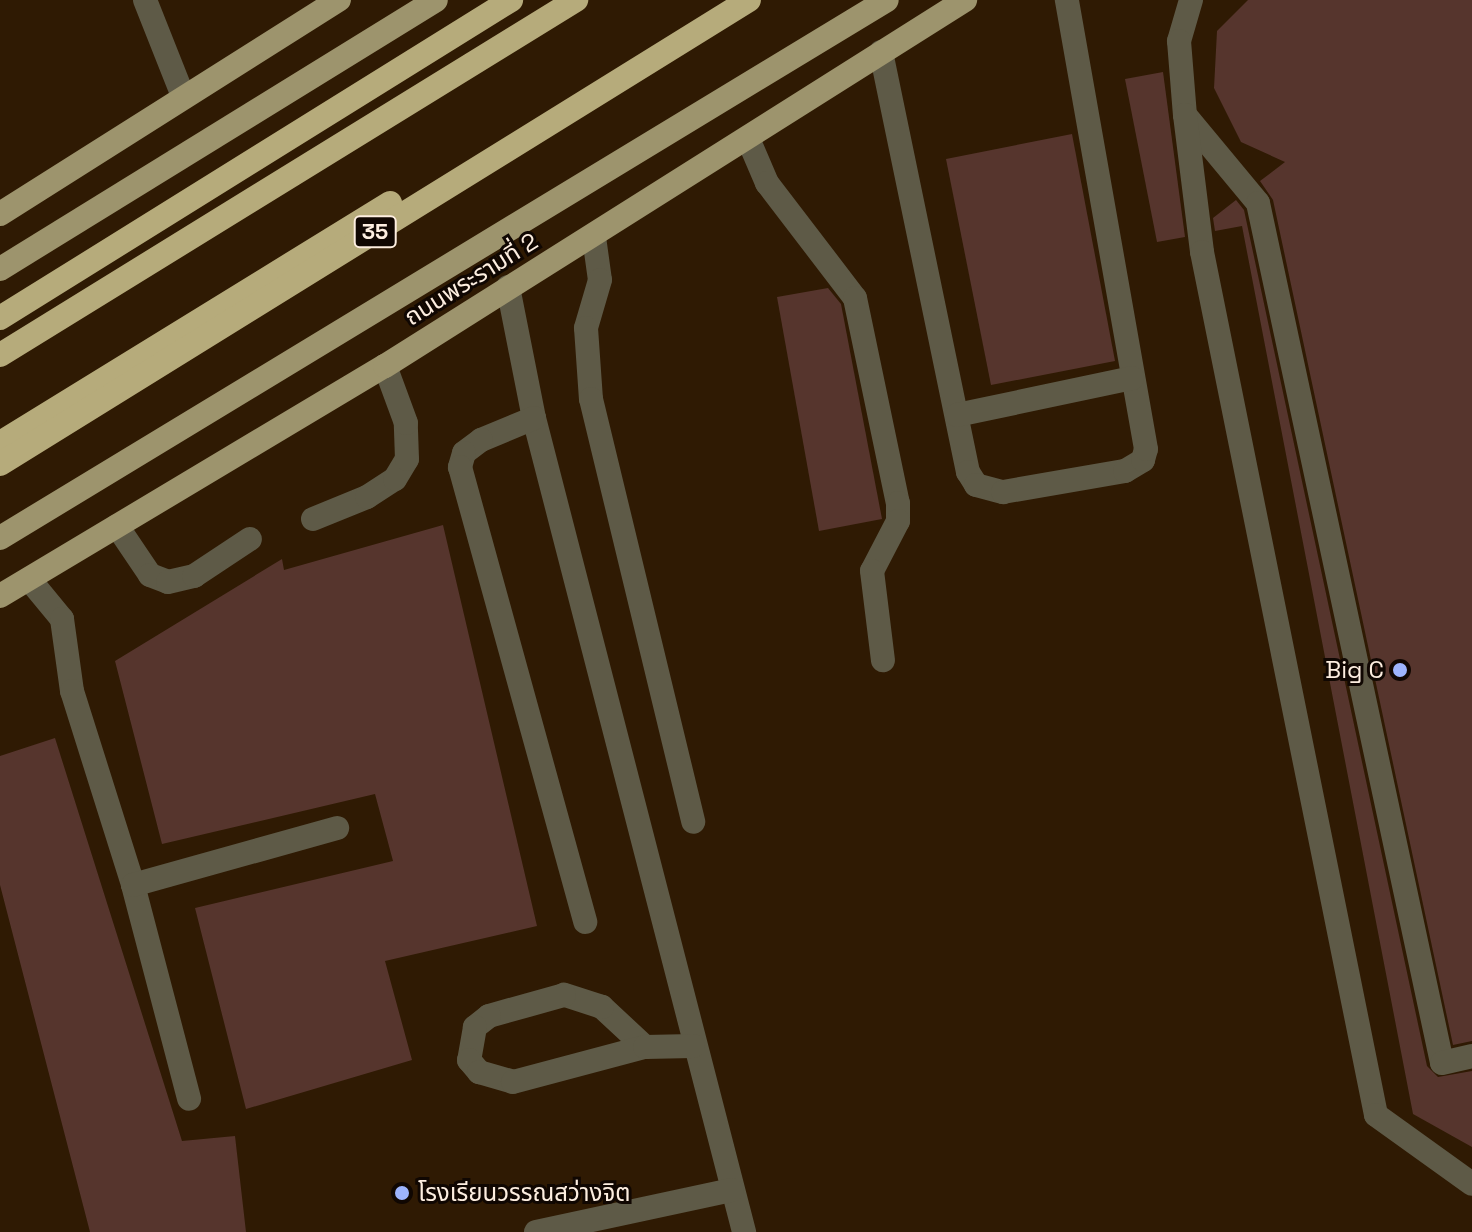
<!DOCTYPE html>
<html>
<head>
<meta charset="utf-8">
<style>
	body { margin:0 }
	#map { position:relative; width:1472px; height:1232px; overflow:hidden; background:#2f1a03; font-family:"Space Grotesk","Noto Sans Thai",sans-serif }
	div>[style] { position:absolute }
	.building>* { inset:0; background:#56352d }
	.minor>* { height:24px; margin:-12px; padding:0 12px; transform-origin:12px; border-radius:12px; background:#5e5a47 }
	.major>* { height:24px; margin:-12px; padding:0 12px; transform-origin:12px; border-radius:12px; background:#9d946d }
	.highway>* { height:24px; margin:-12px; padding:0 12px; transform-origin:12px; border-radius:12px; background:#b6ab7b }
	.dots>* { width:22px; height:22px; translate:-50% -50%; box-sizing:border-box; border:4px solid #100702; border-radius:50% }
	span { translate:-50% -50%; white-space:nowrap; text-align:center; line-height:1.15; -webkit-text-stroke:6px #100702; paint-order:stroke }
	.shield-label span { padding:2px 6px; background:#100702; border:2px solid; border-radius:6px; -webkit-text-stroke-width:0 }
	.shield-label { font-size:22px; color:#fdeee0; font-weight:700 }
	.street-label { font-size:24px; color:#fdeee0 }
	.poi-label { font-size:24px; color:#fdeee0 }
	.right { translate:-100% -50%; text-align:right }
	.left { translate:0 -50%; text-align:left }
</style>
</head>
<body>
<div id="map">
	<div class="building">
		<i style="clip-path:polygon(1248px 0,1472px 0,1472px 1041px,1453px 1045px,1273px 200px,1260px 181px,1285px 162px,1241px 142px,1214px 88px,1217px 31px)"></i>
		<i style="clip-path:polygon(1163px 72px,1185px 237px,1157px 242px,1125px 79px)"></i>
		<i style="clip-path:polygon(1072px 134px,1115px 361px,991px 385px,946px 159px)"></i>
		<i style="clip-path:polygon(1236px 200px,1244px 210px,1427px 1066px,1438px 1077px,1472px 1071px,1472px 1147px,1413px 1114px,1242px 226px,1215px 231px,1213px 218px)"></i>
		<i style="clip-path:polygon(828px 288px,841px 304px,882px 519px,819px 531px,777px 297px)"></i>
		<i style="clip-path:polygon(443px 525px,537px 926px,385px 961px,412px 1060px,246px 1109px,195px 908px,393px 861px,375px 794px,162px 844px,115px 661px,282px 559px,284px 570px)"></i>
		<i style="clip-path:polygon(55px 738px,182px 1141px,235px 1136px,246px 1232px,90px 1232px,0 885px,0 756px)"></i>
	</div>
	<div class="minor">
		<i style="left:145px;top:0;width:103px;rotate:68.4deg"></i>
		<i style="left:1191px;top:0;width:43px;rotate:106.3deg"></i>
		<i style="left:1179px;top:41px;width:74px;rotate:85.4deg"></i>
		<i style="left:1185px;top:115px;width:114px;rotate:50.3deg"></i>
		<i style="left:1258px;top:203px;width:879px;rotate:77.92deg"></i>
		<i style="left:1442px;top:1063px;width:31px;rotate:-13deg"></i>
		<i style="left:881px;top:52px;width:429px;rotate:78.3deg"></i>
		<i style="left:968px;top:472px;width:15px;rotate:58deg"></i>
		<i style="left:976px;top:485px;width:28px;rotate:15deg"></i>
		<i style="left:1003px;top:492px;width:124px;rotate:-9.8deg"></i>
		<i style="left:1125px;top:471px;width:21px;rotate:-31deg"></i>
		<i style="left:1143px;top:460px;width:11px;rotate:-75deg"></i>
		<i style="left:1146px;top:449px;width:456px;rotate:-100deg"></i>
		<i style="left:1185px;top:115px;width:138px;rotate:82.9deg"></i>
		<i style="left:1202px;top:252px;width:880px;rotate:78.6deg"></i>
		<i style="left:1376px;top:1115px;width:118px;rotate:35.7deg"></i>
		<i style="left:749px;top:141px;width:46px;rotate:66.8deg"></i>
		<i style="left:767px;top:183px;width:145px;rotate:52.6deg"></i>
		<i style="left:855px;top:298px;width:209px;rotate:78.2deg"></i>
		<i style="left:898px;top:503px;width:18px;rotate:90deg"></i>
		<i style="left:898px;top:521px;width:56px;rotate:117.5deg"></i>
		<i style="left:872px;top:571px;width:90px;rotate:83deg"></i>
		<i style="left:594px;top:237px;width:43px;rotate:82.1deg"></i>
		<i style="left:600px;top:280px;width:50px;rotate:106.3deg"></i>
		<i style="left:586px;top:328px;width:71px;rotate:86deg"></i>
		<i style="left:591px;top:399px;width:435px;rotate:76.4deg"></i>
		<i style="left:508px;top:287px;width:134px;rotate:78.8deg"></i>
		<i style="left:534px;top:418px;width:841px;rotate:75.53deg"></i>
		<i style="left:957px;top:415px;width:179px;rotate:-11.9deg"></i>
		<i style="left:534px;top:418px;width:57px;rotate:157.5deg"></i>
		<i style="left:481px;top:440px;width:21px;rotate:143deg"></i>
		<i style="left:464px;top:453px;width:15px;rotate:106deg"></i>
		<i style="left:460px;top:467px;width:472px;rotate:74.6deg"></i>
		<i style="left:313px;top:519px;width:58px;rotate:-22.2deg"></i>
		<i style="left:367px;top:497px;width:33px;rotate:-33deg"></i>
		<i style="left:395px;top:479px;width:23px;rotate:-59deg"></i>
		<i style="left:407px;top:459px;width:36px;rotate:-92deg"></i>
		<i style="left:406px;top:423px;width:61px;rotate:-110.2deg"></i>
		<i style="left:117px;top:526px;width:59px;rotate:56deg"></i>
		<i style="left:150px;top:575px;width:19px;rotate:21deg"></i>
		<i style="left:168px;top:582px;width:27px;rotate:-13deg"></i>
		<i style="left:194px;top:576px;width:67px;rotate:-33.5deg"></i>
		<i style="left:29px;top:579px;width:52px;rotate:50.5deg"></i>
		<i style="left:62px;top:619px;width:73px;rotate:82.1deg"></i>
		<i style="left:72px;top:691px;width:203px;rotate:72.5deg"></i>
		<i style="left:133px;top:885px;width:221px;rotate:75.3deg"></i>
		<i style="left:133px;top:885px;width:212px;rotate:-15.6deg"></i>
		<i style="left:645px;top:1047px;width:59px;rotate:-137.1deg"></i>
		<i style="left:602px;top:1007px;width:40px;rotate:-162deg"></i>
		<i style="left:564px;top:995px;width:78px;rotate:164.4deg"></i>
		<i style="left:489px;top:1016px;width:18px;rotate:142deg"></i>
		<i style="left:475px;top:1027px;width:34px;rotate:100deg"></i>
		<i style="left:469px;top:1060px;width:16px;rotate:50deg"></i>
		<i style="left:479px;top:1072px;width:35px;rotate:16deg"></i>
		<i style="left:513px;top:1082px;width:137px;rotate:-14.9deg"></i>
		<i style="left:645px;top:1047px;width:48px;rotate:-1.2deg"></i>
		<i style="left:536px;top:1232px;width:200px;rotate:-12.1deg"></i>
	</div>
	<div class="major">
		<i style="left:0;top:214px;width:401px;rotate:-32.3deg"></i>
		<i style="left:0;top:269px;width:512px;rotate:-31.67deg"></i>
		<i style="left:0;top:538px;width:1037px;rotate:-31.24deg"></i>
		<i style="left:0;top:596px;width:448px;rotate:-30.9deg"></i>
		<i style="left:385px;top:366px;width:686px;rotate:-32.25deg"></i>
	</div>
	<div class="highway">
		<i style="left:0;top:318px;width:602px;rotate:-31.89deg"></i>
		<i style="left:0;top:355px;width:677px;rotate:-31.65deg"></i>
		<i style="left:0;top:443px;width:458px;rotate:-31.6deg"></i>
		<i style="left:0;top:464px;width:881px;rotate:-31.78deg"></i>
	</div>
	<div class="dots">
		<i style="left:1400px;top:670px;background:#9db4fd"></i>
		<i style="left:402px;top:1193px;background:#9db4fd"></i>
	</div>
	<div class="shield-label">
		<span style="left:375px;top:232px">35</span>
	</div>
	<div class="street-label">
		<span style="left:471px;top:279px;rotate:-32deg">ถนนพระรามที่ 2</span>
	</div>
	<div class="poi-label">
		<span class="right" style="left:1384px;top:670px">Big C</span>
		<span class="left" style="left:418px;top:1193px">โรงเรียนวรรณสว่างจิต</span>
	</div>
</div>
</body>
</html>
